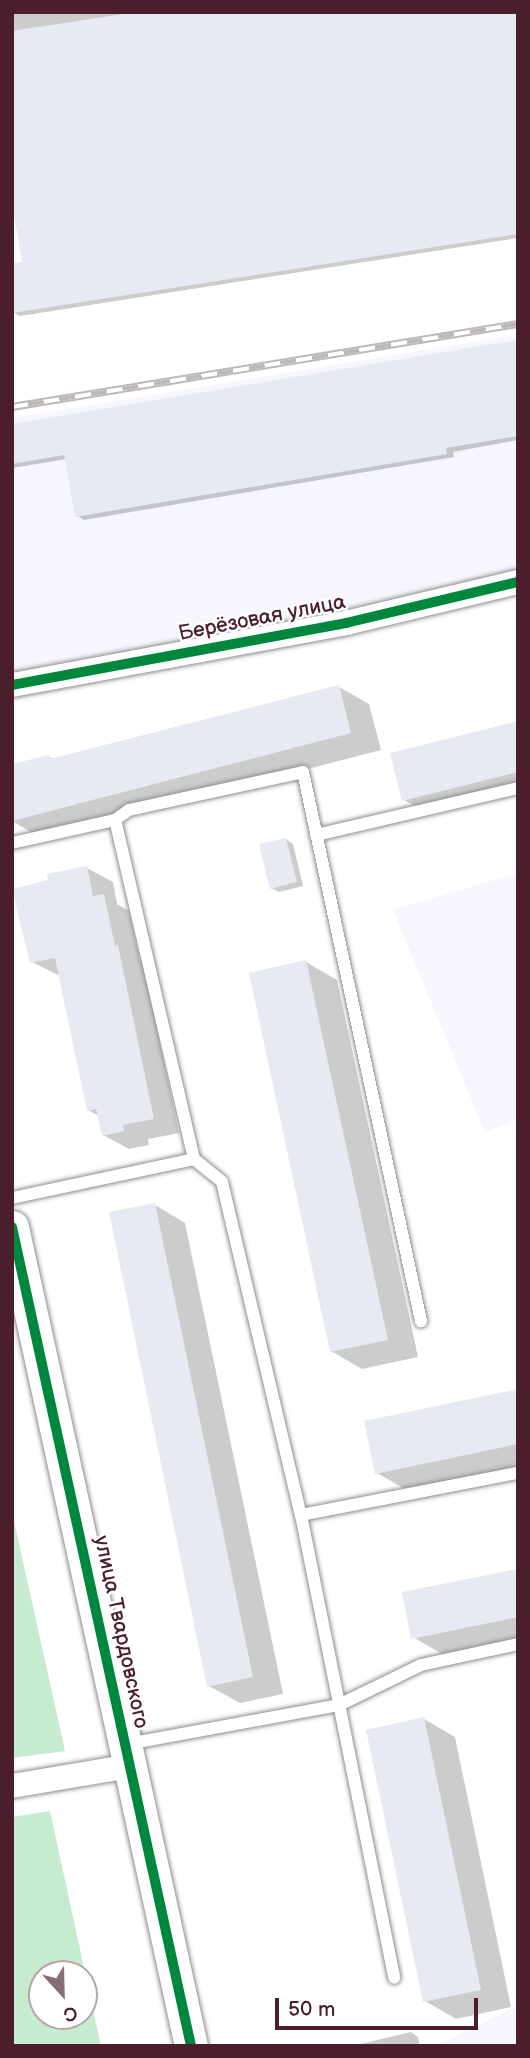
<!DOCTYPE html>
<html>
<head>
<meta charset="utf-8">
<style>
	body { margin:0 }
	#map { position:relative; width:530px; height:2058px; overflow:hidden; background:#fff; font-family:"Balsamiq Sans",sans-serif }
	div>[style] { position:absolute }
	.built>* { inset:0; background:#f5f6fe }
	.green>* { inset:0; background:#c6ebce }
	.shadow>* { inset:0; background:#0003 }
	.building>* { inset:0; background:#e7e9f3 }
	.roads { filter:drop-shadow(0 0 2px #948c8e) drop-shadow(0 0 2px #948c8e) }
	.lane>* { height:12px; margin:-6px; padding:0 6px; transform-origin:6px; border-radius:6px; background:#fff }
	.street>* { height:24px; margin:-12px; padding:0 12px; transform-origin:12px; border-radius:12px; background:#fff }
	.secondary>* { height:33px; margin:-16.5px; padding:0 16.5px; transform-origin:16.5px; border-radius:16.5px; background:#fff }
	.rail>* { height:8px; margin-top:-4px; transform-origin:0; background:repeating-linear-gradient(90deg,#fff 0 16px,#bdb8b9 0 32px); box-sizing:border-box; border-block:2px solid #bdb8b9 }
	.cycleway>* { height:10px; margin:-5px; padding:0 5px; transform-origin:5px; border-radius:5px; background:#00873e }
	span { translate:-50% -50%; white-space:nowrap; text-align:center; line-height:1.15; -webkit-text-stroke:5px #fff; paint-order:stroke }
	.street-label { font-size:21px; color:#4a1f2b }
	.frame { position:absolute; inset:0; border:14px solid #4a1f2b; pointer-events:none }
	.north { position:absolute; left:28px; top:1960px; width:70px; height:70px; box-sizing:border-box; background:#fff; border:2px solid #b7a5aa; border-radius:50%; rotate:158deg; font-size:19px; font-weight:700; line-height:28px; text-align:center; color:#4a1f2b }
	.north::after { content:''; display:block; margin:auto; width:24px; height:32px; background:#896d75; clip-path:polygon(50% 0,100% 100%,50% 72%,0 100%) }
	.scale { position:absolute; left:275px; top:1998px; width:203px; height:32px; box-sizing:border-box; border:4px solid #4a1f2b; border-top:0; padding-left:9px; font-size:21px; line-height:24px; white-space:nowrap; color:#4a1f2b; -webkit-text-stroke:5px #fff; paint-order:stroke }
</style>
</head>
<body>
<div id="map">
	<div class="built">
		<i style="clip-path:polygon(518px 335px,518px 572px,344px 613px,12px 674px,12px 418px)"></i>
		<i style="clip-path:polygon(518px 873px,518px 1119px,485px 1132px,393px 910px)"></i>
		<i style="clip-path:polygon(518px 2005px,518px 2046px,436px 2046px)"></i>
	</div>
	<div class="green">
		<i style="clip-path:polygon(12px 1512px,65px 1751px,12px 1758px)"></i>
		<i style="clip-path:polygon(evenodd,50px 1811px,101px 2046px,12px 2046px,12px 1817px,50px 1811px,42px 1974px,84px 1974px,84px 2016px,42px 2016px,42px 1974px)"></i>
	</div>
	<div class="shadow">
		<i style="clip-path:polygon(12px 12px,518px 12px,518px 238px,20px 316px,13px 312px,24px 263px,12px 88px)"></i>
		<i style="clip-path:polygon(518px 342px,518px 440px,453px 452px,454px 457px,84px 520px,77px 516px,67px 459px,12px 468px,12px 426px)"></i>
		<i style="clip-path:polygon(339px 687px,369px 704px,381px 750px,41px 838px,12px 821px,12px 766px,49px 757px,54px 759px)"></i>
		<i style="clip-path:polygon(518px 723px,518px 790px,427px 813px,404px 800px)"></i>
		<i style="clip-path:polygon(286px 839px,293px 844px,303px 886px,279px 892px,271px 888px)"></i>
		<i style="clip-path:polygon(87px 868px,113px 882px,117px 904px,129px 911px,140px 960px,143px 962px,179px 1133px,148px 1139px,149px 1145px,129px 1149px,103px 1135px,99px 1116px,88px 1110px,60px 976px,32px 962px,50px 881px)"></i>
		<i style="clip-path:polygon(306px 962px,337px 980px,418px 1357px,362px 1369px,331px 1351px)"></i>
		<i style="clip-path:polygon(155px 1205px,185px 1223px,283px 1694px,240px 1703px,209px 1686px)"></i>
		<i style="clip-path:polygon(518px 1390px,518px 1467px,408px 1491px,377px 1473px)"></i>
		<i style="clip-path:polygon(518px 1570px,518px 1640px,444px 1655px,413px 1637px)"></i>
		<i style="clip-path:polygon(424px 1719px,455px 1737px,511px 2007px,456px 2019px,425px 2001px)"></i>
		<i style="clip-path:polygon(411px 2032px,418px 2037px,420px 2046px,352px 2046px)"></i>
	</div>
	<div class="building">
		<i style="clip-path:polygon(136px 12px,518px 12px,518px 234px,12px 313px,12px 263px,22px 262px,12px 203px,12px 31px)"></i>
		<i style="clip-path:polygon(518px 340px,518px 436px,446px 448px,447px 454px,75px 517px,64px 455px,12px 464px,12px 424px)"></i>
		<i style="clip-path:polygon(339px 685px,351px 733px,12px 821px,12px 764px,49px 755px,50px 759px)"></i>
		<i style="clip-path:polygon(518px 721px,518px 772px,402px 801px,390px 753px)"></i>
		<i style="clip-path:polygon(286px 838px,297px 882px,270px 889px,259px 844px)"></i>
		<i style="clip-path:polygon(87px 866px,93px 896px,104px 894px,115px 946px,118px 945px,154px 1119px,123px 1125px,124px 1131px,102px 1136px,96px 1109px,87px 1111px,55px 958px,30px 963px,12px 889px,48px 880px,47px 874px)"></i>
		<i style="clip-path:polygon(306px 960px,388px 1340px,330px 1352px,249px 973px)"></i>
		<i style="clip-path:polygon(155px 1203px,253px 1677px,207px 1687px,109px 1212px)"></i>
		<i style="clip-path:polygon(518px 1389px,518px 1444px,375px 1474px,364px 1421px)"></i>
		<i style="clip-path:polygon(518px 1569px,518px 1617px,411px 1639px,402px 1592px)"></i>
		<i style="clip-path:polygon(424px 1717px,481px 1990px,423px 2002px,366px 1730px)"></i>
	</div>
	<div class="roads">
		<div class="lane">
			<i style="left:316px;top:835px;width:207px;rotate:-13.1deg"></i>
			<i style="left:12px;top:843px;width:106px;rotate:-12.6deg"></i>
			<i style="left:115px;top:820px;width:17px;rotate:-36deg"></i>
			<i style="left:129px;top:810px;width:178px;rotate:-12.3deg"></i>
			<i style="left:303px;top:772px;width:562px;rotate:77.87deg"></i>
			<i style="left:194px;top:1159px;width:36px;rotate:39deg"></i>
			<i style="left:222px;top:1182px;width:342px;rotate:76.7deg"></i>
			<i style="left:301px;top:1515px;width:472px;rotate:78.6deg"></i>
			<i style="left:12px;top:1198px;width:186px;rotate:-12.1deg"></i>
			<i style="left:194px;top:1159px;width:348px;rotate:-103.1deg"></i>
			<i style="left:301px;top:1515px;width:221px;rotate:-11deg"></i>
			<i style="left:127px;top:1744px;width:216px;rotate:-10.4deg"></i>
			<i style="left:339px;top:1705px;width:91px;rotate:-26deg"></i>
			<i style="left:421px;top:1665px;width:99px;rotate:-12.2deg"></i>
		</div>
		<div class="street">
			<i style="left:12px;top:685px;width:340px;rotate:-10.5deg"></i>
			<i style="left:346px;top:623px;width:177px;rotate:-13.4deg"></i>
			<i style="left:12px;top:1786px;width:120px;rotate:-9.6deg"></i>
		</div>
		<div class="secondary">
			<i style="left:12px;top:1227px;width:838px;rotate:77.67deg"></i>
		</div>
	</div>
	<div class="rail">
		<i style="left:12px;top:407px;width:513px;rotate:-9.32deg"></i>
	</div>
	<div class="cycleway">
		<i style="left:12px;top:685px;width:340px;rotate:-10.5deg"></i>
		<i style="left:346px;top:623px;width:177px;rotate:-13.4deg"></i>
		<i style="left:12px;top:1227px;width:838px;rotate:77.67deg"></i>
	</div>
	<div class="street-label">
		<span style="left:262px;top:618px;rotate:-11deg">Берёзовая улица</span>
		<span style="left:121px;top:1632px;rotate:78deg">улица Твардовского</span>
	</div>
	<div class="frame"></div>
	<div class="north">С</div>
	<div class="scale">50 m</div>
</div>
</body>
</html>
